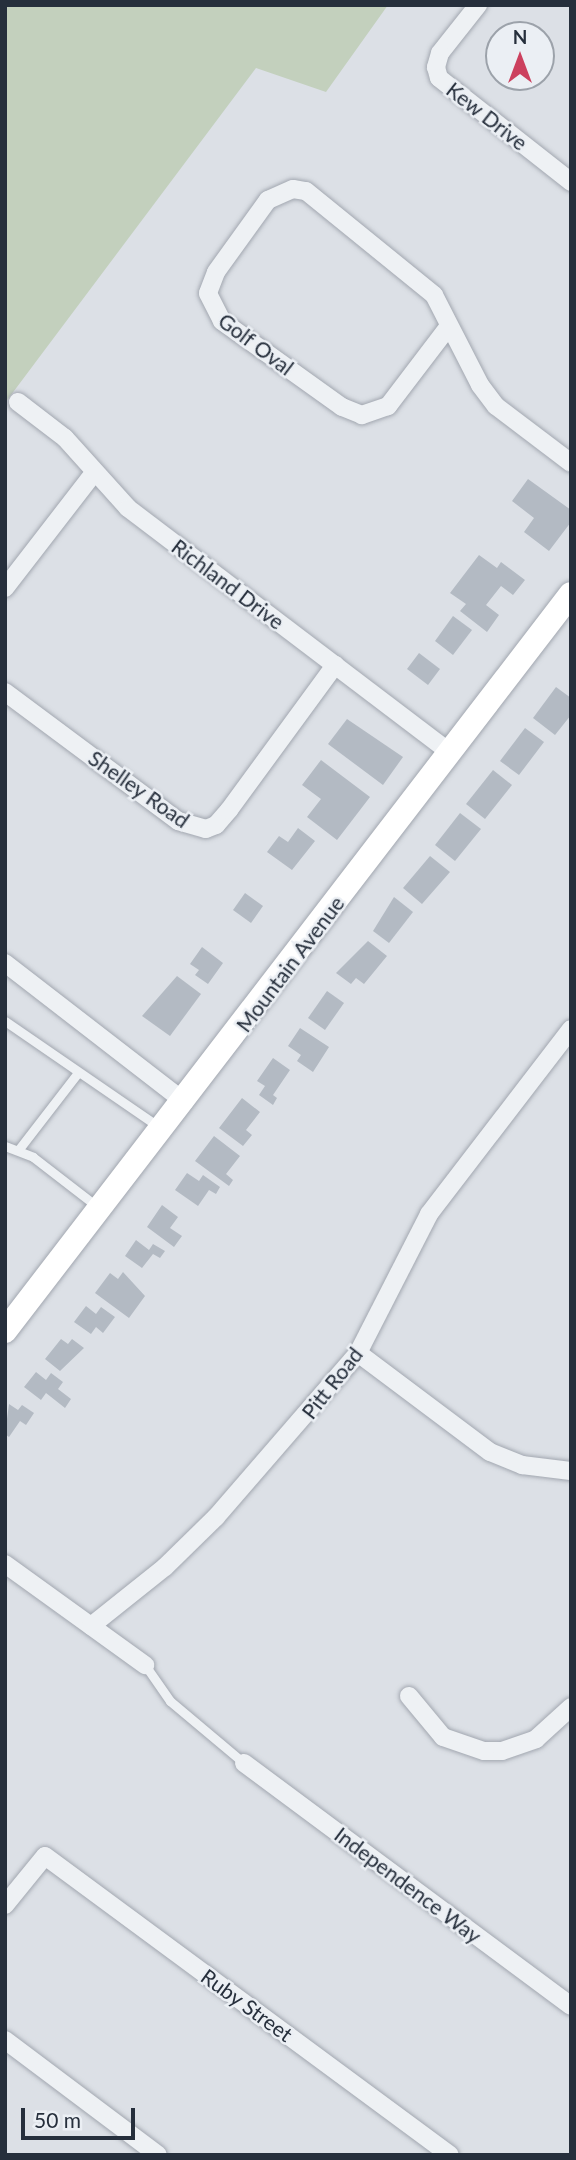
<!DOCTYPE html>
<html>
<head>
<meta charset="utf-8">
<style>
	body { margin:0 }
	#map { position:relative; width:576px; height:2160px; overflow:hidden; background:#dce0e6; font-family:Lato,sans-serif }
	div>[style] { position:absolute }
	.green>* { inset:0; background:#c3d0bd }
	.building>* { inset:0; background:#b3bac3 }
	.roads { filter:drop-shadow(0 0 2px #a2a7b0) drop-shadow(0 0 2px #a2a7b0) }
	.lane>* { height:9px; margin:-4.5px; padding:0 4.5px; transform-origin:4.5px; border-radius:4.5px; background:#eef1f4 }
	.street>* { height:18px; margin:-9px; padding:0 9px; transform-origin:9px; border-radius:9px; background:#eef1f4 }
	.secondary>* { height:24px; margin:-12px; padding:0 12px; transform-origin:12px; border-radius:12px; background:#fff }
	span { translate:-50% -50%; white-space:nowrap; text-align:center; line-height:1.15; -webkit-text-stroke:5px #ebeff4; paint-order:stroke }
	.street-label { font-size:21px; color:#262f3c }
	.frame { position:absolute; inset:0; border:7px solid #262f3c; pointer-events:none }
	.north { position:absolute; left:485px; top:21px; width:70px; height:70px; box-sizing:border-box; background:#ebeff4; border:2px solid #9ca2aa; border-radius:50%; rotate:0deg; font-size:19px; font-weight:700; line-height:28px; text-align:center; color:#262f3c }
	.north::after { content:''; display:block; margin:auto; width:24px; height:32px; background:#cc405e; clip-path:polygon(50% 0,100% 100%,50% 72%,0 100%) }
	.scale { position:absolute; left:21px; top:2108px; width:114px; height:32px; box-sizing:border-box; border:4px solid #262f3c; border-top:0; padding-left:9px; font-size:21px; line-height:24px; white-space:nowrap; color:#262f3c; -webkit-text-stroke:5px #ebeff4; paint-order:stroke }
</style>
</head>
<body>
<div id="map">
	<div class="green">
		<i style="clip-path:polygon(5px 5px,388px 5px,326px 92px,256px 68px,5px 403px)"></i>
	</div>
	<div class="building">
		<i style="clip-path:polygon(528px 479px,571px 510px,571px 522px,549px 551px,524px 532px,534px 518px,512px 501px)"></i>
		<i style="clip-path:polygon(479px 555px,497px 568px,501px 562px,525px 580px,513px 595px,501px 586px,486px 605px,499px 615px,487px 632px,460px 611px,466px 604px,450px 593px)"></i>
		<i style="clip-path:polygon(453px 616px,472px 630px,453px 655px,435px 641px)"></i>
		<i style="clip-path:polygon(419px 653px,440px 669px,428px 685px,407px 669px)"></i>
		<i style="clip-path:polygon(556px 687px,571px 698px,571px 715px,555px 735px,533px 718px)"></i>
		<i style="clip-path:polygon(347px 719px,403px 757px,383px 785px,328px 744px)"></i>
		<i style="clip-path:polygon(525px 728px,544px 742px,519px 775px,500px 761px)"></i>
		<i style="clip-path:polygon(321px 760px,370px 797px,337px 840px,307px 817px,321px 799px,302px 785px)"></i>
		<i style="clip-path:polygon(493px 770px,512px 785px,485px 819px,466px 804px)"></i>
		<i style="clip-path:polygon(460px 813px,481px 829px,455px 861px,435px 845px)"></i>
		<i style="clip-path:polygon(298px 828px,315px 841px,292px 870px,267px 852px,279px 836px,288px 842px)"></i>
		<i style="clip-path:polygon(430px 856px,450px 872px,422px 904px,403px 888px)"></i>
		<i style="clip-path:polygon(245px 893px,263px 906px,251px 923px,233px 910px)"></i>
		<i style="clip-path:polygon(394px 897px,413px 912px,389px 943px,373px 931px)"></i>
		<i style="clip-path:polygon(368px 941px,387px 956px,364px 984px,356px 978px,351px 984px,336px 973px)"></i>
		<i style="clip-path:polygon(202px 947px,223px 963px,208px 984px,195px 975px,199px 970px,190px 964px)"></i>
		<i style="clip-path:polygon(177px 976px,201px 994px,170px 1036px,142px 1016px)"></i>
		<i style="clip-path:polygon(327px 991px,344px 1003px,325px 1030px,308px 1018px)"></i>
		<i style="clip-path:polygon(300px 1028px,329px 1047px,313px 1072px,297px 1061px,301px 1055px,288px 1046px)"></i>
		<i style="clip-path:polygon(273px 1058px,290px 1070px,273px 1095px,277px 1098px,273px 1105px,259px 1095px,265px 1086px,257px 1081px)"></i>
		<i style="clip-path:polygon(242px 1098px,260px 1112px,246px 1130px,252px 1135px,243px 1146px,219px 1128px)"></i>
		<i style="clip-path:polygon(214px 1136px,240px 1156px,226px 1174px,233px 1180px,229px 1186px,195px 1161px)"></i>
		<i style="clip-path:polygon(187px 1173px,199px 1181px,203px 1175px,220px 1187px,216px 1194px,209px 1190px,198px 1206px,175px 1190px)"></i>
		<i style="clip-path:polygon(162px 1205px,178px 1217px,170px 1228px,182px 1236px,174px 1247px,147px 1227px)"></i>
		<i style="clip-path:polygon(136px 1240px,149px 1250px,153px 1244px,165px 1251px,160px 1258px,153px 1254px,142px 1268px,125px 1256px)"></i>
		<i style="clip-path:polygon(123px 1272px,145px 1296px,129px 1318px,95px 1293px,110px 1273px,118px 1279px)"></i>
		<i style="clip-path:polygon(86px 1306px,96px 1314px,101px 1307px,115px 1317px,103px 1333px,96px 1327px,91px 1334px,74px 1322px)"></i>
		<i style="clip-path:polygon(61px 1339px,68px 1344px,72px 1339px,84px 1348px,60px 1371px,45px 1359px)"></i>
		<i style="clip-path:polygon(36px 1372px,46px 1380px,51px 1373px,63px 1382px,58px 1389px,71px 1399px,65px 1408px,46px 1393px,41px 1400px,24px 1387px)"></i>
		<i style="clip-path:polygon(9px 1404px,18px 1410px,22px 1405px,34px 1413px,26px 1425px,20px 1421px,9px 1437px,5px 1434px)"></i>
	</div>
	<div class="roads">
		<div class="lane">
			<i style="left:5px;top:1021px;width:187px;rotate:34.5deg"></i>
			<i style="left:5px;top:1146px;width:30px;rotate:21deg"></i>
			<i style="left:33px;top:1157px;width:83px;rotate:37.7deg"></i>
			<i style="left:19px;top:1149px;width:95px;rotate:-52.3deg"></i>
			<i style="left:145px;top:1665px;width:44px;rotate:55.2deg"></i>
			<i style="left:170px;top:1701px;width:97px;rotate:40deg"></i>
		</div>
		<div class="street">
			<i style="left:478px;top:5px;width:61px;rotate:128.4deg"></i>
			<i style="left:440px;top:53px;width:15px;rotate:106deg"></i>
			<i style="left:436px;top:67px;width:11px;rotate:75deg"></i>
			<i style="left:439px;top:78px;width:168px;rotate:38.2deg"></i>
			<i style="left:449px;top:326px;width:101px;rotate:127.3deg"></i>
			<i style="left:388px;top:406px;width:28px;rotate:161deg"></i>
			<i style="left:362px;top:415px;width:22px;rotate:-158deg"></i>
			<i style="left:342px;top:407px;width:148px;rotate:-144.4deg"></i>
			<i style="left:222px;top:321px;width:31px;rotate:-117deg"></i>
			<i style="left:208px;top:293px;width:22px;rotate:-69deg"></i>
			<i style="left:216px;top:272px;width:89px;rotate:-54.2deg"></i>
			<i style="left:268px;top:200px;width:27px;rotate:-24deg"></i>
			<i style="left:293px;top:189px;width:13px;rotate:9deg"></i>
			<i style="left:306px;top:191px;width:165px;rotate:39.1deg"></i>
			<i style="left:434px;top:295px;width:101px;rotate:62.9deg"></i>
			<i style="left:480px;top:385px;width:26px;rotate:53deg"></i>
			<i style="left:496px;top:406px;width:94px;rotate:37.2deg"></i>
			<i style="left:18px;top:402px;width:59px;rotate:37.5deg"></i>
			<i style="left:65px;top:438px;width:94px;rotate:48deg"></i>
			<i style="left:128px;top:508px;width:405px;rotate:37.2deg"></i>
			<i style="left:5px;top:588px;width:145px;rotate:-52.3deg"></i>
			<i style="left:5px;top:692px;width:216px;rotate:36.7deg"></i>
			<i style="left:178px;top:821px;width:29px;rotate:16deg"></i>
			<i style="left:206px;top:829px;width:11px;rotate:-22deg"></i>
			<i style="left:216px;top:825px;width:20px;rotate:-49deg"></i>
			<i style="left:229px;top:810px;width:180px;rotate:-53.8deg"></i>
			<i style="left:5px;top:963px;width:227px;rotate:37.7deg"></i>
			<i style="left:358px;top:1353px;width:165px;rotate:36.9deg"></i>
			<i style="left:490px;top:1452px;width:35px;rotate:22deg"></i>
			<i style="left:522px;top:1465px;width:49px;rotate:7deg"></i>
			<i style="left:5px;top:1564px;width:173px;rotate:35.8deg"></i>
			<i style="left:91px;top:1626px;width:95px;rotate:-38.6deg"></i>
			<i style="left:165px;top:1567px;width:71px;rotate:-44.4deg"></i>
			<i style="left:216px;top:1517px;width:217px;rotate:-49.1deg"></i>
			<i style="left:358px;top:1353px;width:156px;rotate:-62.9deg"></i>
			<i style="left:429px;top:1214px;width:233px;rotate:-52.5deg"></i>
			<i style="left:409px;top:1696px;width:53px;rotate:50.3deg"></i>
			<i style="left:443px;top:1737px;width:43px;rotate:18.9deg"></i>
			<i style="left:484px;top:1751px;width:18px"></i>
			<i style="left:502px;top:1751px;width:36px;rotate:-19deg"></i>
			<i style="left:536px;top:1739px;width:47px;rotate:-42.4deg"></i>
			<i style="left:244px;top:1763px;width:407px;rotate:36.6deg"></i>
			<i style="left:5px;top:1905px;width:63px;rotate:-50.8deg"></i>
			<i style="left:45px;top:1856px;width:503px;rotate:36.44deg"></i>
			<i style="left:5px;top:2040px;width:191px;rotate:36.9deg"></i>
		</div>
		<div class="secondary">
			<i style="left:5px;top:1331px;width:929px;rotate:-52.48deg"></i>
		</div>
	</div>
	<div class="street-label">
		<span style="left:487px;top:116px;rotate:38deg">Kew Drive</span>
		<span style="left:256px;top:344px;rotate:37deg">Golf Oval</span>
		<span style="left:228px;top:584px;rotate:37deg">Richland Drive</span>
		<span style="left:139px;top:789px;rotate:35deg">Shelley Road</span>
		<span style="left:290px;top:964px;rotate:-53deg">Mountain Avenue</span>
		<span style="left:332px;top:1383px;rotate:-52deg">Pitt Road</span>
		<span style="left:408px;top:1885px;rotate:37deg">Independence Way</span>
		<span style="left:247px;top:2005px;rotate:36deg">Ruby Street</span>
	</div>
	<div class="frame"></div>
	<div class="north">N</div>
	<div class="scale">50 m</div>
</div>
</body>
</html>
